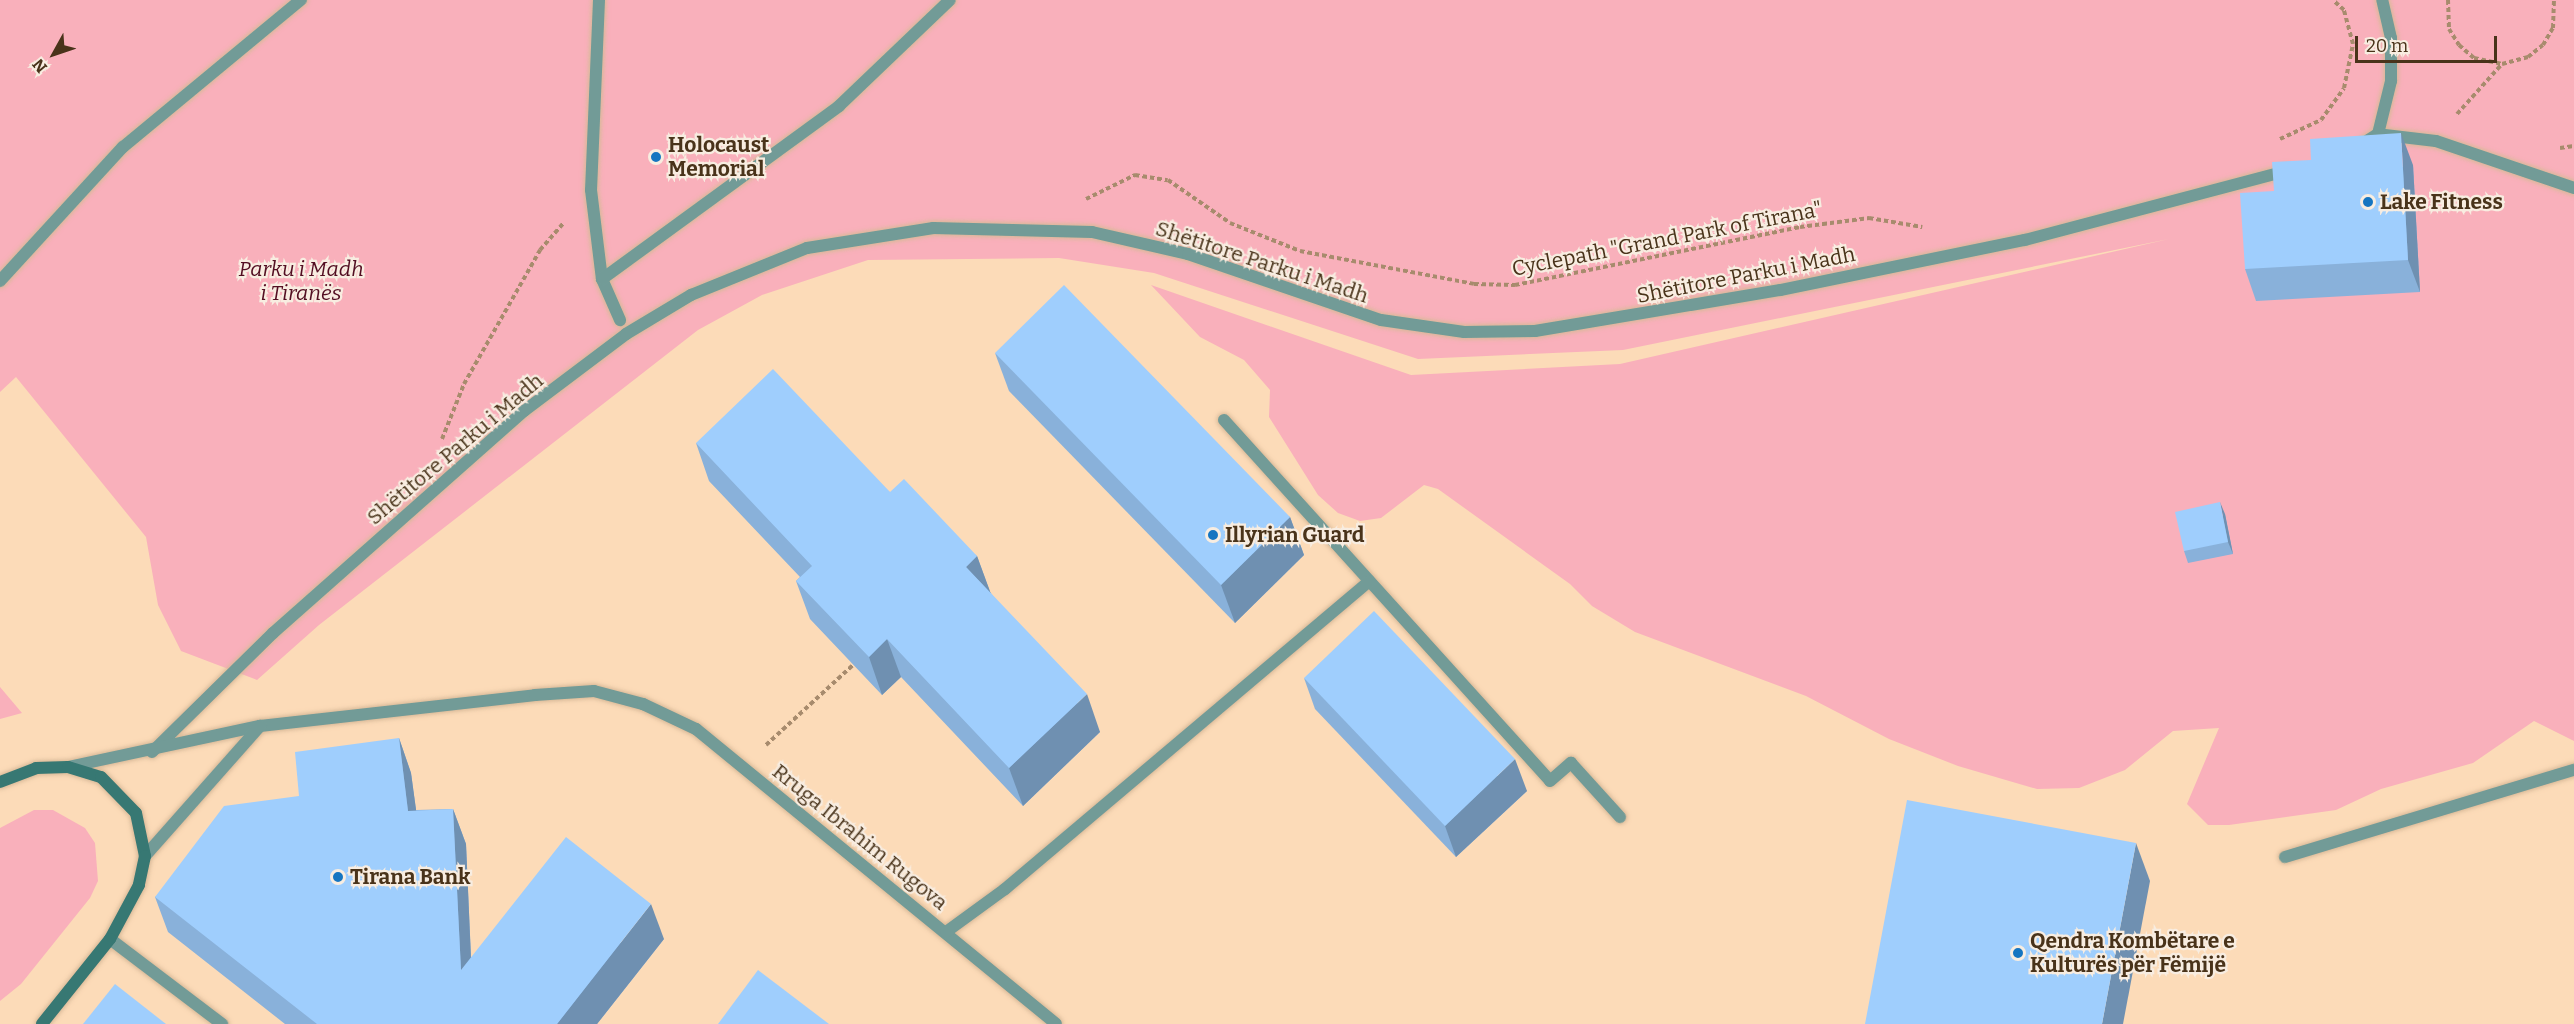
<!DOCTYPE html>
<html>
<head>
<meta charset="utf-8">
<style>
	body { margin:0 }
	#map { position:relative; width:2574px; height:1024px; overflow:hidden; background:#fcdbb8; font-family:Bitter,serif }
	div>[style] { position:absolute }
	.green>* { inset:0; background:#f9b0bb }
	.path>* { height:4px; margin-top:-2px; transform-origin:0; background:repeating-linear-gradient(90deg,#a78b6d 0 4.5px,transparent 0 7.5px) }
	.roads { filter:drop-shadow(0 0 2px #d8b998) drop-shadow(0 0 2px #d8b998) }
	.lane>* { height:12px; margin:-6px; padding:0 6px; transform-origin:6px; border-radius:6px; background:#729b97 }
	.street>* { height:12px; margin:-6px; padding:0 6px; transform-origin:6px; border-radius:6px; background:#729b97 }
	.secondary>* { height:12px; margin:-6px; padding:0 6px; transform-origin:6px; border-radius:6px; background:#377873 }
	.wall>* { inset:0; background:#89b1da }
	.shaded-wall>* { inset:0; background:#6f90b1 }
	.building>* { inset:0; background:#9fcefd }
	.dots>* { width:16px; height:16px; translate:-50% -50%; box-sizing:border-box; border:3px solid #f8ede1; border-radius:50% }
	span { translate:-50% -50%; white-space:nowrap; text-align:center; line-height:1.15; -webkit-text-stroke:4.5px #f8ede1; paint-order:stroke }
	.poi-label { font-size:21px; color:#49331a; font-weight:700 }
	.left { translate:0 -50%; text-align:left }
	.street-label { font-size:21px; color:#49331a }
	.park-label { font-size:21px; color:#530e22; font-style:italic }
	.north { position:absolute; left:24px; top:24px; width:60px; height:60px; -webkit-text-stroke:4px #f8ede1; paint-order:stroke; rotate:230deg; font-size:16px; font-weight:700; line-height:24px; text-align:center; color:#49331a }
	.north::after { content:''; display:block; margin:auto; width:21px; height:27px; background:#49331a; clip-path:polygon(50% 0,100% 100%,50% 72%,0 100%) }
	.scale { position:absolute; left:2355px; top:36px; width:142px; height:27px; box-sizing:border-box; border:3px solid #49331a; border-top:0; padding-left:8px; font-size:18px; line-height:21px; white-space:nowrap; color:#49331a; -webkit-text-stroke:4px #f8ede1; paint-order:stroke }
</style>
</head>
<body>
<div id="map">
	<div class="green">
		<i style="clip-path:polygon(0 0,2574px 0,2574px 741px,2534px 721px,2473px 763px,2381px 789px,2336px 810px,2229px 825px,2208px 825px,2187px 804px,2219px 728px,2173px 731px,2125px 770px,2079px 788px,2037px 789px,1958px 766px,1889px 739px,1806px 696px,1635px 632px,1592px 606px,1570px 584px,1438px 489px,1424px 485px,1381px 518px,1360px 521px,1338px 513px,1318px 495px,1269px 417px,1270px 390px,1244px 360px,1200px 337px,1151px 285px,1411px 375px,1620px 364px,2169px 239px,1623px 350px,1418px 359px,1154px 273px,1059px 258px,868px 260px,762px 295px,698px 330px,319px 625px,257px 680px,181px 651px,158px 605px,146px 537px,16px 377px,0 392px)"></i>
		<i style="clip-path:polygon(0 687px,22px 713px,0 719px)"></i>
		<i style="clip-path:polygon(34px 810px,53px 810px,85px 828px,95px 843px,98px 881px,90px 898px,21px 984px,0 1001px,0 828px)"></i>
	</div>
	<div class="path">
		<i style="left:2448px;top:0;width:29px;rotate:88deg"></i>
		<i style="left:2449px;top:29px;width:19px;rotate:58deg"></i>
		<i style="left:2459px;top:45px;width:20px;rotate:41deg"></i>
		<i style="left:2474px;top:58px;width:29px;rotate:12deg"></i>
		<i style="left:2502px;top:64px;width:27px;rotate:-15deg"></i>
		<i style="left:2528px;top:57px;width:19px;rotate:-39deg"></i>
		<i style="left:2543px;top:45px;width:20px;rotate:-60deg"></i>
		<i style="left:2553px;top:28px;width:28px;rotate:-88deg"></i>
		<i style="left:2457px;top:114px;width:67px;rotate:-48deg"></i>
		<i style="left:2280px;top:139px;width:45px;rotate:-24.9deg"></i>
		<i style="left:2321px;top:120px;width:39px;rotate:-54deg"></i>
		<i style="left:2344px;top:88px;width:45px;rotate:-78.4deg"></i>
		<i style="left:2353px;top:44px;width:35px;rotate:-105deg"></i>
		<i style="left:2344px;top:10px;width:15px;rotate:-138deg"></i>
		<i style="left:2560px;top:148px;width:14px;rotate:-8deg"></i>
		<i style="left:1086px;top:199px;width:55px;rotate:-26.1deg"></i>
		<i style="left:1135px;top:175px;width:33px;rotate:9deg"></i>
		<i style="left:1168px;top:180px;width:75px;rotate:34.7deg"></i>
		<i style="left:1230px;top:223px;width:75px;rotate:21.8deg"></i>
		<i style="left:1300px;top:251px;width:177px;rotate:10.7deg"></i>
		<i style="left:1474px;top:284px;width:41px;rotate:1.4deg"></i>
		<i style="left:1515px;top:285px;width:291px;rotate:-11.5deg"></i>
		<i style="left:1800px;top:227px;width:70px;rotate:-7.4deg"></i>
		<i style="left:1869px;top:218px;width:54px;rotate:9.6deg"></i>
		<i style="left:442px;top:439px;width:59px;rotate:-68.2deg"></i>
		<i style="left:464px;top:384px;width:154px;rotate:-60.4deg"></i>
		<i style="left:540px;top:250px;width:35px;rotate:-49deg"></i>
		<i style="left:766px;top:745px;width:120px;rotate:-42.6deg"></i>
	</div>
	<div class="roads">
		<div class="lane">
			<i style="left:1224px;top:420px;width:486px;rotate:47.9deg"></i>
			<i style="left:1550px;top:781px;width:28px;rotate:-41deg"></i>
			<i style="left:1571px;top:763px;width:73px;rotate:47.8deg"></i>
			<i style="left:2285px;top:857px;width:302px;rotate:-16.8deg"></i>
		</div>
		<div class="street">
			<i style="left:599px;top:0;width:190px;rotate:92.4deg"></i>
			<i style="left:591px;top:190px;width:90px;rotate:83deg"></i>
			<i style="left:602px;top:279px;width:45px;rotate:66.3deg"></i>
			<i style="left:2385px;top:135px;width:51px;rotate:6.7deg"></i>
			<i style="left:2436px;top:141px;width:146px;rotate:18.8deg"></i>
			<i style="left:2365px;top:142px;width:15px;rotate:-32deg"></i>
			<i style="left:2378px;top:134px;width:55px;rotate:-76.2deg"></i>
			<i style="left:2391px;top:81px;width:43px;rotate:-90deg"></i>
			<i style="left:2391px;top:38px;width:39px;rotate:-103deg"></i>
			<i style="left:602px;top:279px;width:293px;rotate:-36.1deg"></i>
			<i style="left:839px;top:106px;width:153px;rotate:-43.7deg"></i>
			<i style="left:0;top:281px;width:182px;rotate:-47.5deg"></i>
			<i style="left:123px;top:147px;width:231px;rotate:-39.6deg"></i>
			<i style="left:152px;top:752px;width:170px;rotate:-44.5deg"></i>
			<i style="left:273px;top:633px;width:335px;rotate:-41.5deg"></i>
			<i style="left:524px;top:411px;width:128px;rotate:-37deg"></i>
			<i style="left:626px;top:334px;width:76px;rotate:-31deg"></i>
			<i style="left:691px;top:295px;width:125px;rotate:-22.1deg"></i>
			<i style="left:807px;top:248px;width:128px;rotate:-9deg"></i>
			<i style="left:933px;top:228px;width:159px;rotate:1.4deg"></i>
			<i style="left:1092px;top:232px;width:98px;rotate:12.9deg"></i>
			<i style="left:1188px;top:254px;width:204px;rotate:18.9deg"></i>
			<i style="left:1381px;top:320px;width:84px;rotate:8.2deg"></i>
			<i style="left:1464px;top:332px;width:71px;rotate:-0.8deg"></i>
			<i style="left:1535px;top:331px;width:249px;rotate:-9.5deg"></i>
			<i style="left:1781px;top:290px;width:249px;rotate:-11.6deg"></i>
			<i style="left:2025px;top:240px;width:271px;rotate:-14.8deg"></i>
			<i style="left:68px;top:767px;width:196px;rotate:-12.1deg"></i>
			<i style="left:260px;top:726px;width:277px;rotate:-6.4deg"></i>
			<i style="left:535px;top:695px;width:59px;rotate:-3.9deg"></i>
			<i style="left:594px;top:691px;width:51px;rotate:14.9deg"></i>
			<i style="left:643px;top:704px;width:59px;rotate:25.3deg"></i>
			<i style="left:696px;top:729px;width:465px;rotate:39.3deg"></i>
			<i style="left:145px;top:856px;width:174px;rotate:-48.5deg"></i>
			<i style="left:946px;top:932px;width:73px;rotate:-36.1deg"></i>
			<i style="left:1005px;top:889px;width:477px;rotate:-40.2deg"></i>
			<i style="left:110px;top:939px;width:141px;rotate:37.2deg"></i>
		</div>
		<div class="secondary">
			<i style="left:0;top:782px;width:39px;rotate:-21deg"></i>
			<i style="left:36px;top:768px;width:32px;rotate:-2deg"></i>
			<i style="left:68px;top:767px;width:34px;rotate:17deg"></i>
			<i style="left:101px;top:777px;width:50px;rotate:45.8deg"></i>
			<i style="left:136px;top:813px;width:44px;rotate:78.2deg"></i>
			<i style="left:145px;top:856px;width:30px;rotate:102deg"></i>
			<i style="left:139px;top:885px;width:61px;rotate:118.2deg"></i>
			<i style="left:110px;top:939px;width:109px;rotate:128.7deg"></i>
		</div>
	</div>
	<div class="wall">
		<i style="clip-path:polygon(2413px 165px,2420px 292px,2256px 301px,2245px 269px,2274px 191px)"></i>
		<i style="clip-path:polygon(995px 353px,1290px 517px,1304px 555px,1235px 623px,1009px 391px)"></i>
		<i style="clip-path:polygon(696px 443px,890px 492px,977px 556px,990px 592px,1100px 732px,1023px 806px,901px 677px,882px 695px,810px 619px,796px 581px,800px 577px,709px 481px)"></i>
		<i style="clip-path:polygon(2225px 514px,2233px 554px,2188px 563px,2184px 551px)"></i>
		<i style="clip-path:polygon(1304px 678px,1527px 791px,1456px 857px,1315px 709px)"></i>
		<i style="clip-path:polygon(399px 738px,411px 773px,416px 810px,453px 809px,466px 844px,471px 957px,664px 939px,597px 1024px,285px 1024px,168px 932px,155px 897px)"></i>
	</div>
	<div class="shaded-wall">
		<i style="clip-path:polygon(2401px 133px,2413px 165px,2420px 292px,2408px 260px)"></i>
		<i style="clip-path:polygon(2220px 502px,2225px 514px,2233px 554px,2228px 542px)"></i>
		<i style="clip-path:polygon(1290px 517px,1304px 555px,1235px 623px,1221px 585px)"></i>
		<i style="clip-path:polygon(977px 556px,991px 594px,966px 567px)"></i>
		<i style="clip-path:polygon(887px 639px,901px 677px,882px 695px,869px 657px)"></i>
		<i style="clip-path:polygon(1087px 694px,1100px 732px,1023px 806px,1009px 768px)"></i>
		<i style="clip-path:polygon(399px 738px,411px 773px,421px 846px,408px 811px)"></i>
		<i style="clip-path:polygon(1515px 759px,1527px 791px,1456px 857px,1445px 826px)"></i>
		<i style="clip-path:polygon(453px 809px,466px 844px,473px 1005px,461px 970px)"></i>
		<i style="clip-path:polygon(2136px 843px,2150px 881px,2123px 1024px,2102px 1024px)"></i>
		<i style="clip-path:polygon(651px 904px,664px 939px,597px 1024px,557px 1024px)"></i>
	</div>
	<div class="building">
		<i style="clip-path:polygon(2401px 133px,2408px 260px,2245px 269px,2240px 193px,2274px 191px,2272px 162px,2311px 160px,2310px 139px)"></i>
		<i style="clip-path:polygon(1064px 285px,1290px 517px,1221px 585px,995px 353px)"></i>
		<i style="clip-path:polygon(773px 369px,890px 492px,904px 479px,977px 556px,966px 567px,1087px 694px,1009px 768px,887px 639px,869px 657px,796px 581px,812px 566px,696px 443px)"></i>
		<i style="clip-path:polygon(2220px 502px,2228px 542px,2184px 551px,2175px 512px)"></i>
		<i style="clip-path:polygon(1374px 611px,1515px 759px,1445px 826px,1304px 678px)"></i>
		<i style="clip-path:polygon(399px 738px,408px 811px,453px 809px,461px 970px,566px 837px,651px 904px,557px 1024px,317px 1024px,155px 897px,224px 806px,299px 796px,295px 752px)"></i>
		<i style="clip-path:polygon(1907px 800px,2136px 843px,2102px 1024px,1865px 1024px)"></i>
		<i style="clip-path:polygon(758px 970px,829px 1024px,718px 1024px)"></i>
		<i style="clip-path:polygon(115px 984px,166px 1024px,83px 1024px)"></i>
	</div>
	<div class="dots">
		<i style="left:656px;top:157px;background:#1575c1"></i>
		<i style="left:2368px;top:202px;background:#1575c1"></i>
		<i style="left:1213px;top:535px;background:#1575c1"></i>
		<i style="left:338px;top:877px;background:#1575c1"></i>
		<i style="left:2018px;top:953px;background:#1575c1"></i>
	</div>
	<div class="poi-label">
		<span class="left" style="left:668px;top:157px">Holocaust<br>Memorial</span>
		<span class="left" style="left:2380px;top:202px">Lake Fitness</span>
		<span class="left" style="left:1225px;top:535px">Illyrian Guard</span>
		<span class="left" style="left:350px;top:877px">Tirana Bank</span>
		<span class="left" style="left:2030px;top:953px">Qendra Kombëtare e<br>Kulturës për Fëmijë</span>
	</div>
	<div class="street-label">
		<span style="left:1667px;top:239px;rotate:-11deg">Cyclepath "Grand Park of Tirana"</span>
		<span style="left:1262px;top:262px;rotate:18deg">Shëtitore Parku i Madh</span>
		<span style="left:1746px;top:275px;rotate:-11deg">Shëtitore Parku i Madh</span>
		<span style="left:455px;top:449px;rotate:-40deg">Shëtitore Parku i Madh</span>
		<span style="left:860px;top:837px;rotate:39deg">Rruga Ibrahim Rugova</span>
	</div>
	<div class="park-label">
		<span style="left:301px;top:281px">Parku i Madh<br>i Tiranës</span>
	</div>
	<div class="north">N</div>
	<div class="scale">20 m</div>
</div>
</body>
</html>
